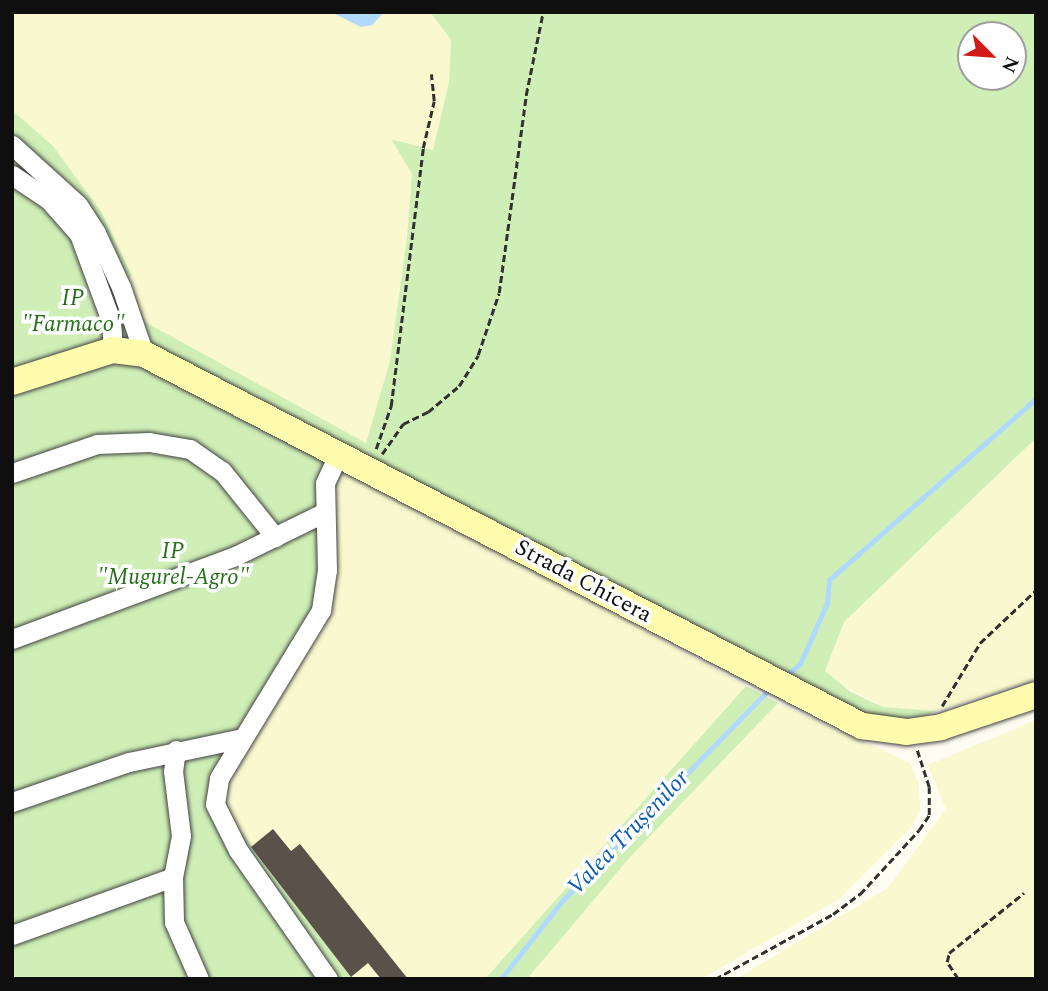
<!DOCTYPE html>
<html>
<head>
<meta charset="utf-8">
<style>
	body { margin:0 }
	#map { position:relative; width:1048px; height:991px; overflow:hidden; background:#fffdf2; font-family:Spectral,serif }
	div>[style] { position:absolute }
	.farmland>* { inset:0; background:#f9f8ce }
	.green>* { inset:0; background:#cfefb6 }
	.water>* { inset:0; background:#b0dafd }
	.stream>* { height:4.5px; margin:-2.25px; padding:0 2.25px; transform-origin:2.25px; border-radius:2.25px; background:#b0dafd }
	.building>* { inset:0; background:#5a514a }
	.path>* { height:2.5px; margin-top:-1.25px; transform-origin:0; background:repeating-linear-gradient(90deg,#313131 0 7px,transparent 0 10.5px) }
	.roads { filter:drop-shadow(0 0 2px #424242) drop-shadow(0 0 2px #424242) }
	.street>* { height:19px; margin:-9.5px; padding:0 9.5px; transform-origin:9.5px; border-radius:9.5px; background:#fff }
	.secondary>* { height:26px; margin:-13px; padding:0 13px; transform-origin:13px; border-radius:13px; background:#fffcad }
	span { translate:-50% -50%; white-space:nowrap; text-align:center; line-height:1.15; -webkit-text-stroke:7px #fff; paint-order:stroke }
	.park-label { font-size:23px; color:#237017; font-style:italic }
	.street-label { font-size:23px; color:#0f0f0f }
	.water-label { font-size:24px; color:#095bb1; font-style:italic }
	.frame { position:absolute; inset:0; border:14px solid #0f0f0f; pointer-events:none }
	.north { position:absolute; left:957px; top:21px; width:70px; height:70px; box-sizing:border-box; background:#fff; border:2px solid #9f9f9f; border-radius:50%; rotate:115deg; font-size:19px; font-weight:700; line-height:28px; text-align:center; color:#0f0f0f }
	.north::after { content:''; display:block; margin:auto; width:24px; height:32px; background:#d11b16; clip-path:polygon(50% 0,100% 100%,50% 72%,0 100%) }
</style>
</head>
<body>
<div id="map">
	<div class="farmland">
		<i style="clip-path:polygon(12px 12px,430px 12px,451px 40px,449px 82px,433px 150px,392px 139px,412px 174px,407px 237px,390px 361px,367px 444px,145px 323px,126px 280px,132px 276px,102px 213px,53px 146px,12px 110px)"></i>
		<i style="clip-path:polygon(1036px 438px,1036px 679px,936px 711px,883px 707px,831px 679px,825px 671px,844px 622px)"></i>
		<i style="clip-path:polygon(343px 474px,361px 475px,746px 686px,485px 979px,354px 979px,225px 812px,226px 785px,323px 626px,332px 495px)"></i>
		<i style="clip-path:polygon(778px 703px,910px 763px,919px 785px,920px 812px,911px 827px,839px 899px,701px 979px,527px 979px,631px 856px)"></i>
		<i style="clip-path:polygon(1036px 720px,1036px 979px,736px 979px,888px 888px,946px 809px,928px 765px)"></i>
	</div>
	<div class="green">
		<i style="clip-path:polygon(evenodd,430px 12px,1036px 12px,1036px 438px,844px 622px,825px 671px,851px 692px,883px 707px,936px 711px,918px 719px,891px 720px,839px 708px,354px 452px,332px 495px,334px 598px,323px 626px,226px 785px,225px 811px,354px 979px,12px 979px,12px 110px,53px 146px,102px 213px,132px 276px,126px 280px,145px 322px,366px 443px,390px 361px,407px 237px,412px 174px,391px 139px,433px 150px,449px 82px,451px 40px,430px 12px,971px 35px,1013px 35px,1013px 77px,971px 77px,971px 35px)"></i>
		<i style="clip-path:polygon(746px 686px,778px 703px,631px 856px,527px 979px,485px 979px)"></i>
	</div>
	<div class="water">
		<i style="clip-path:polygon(331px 12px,384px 12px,372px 25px,361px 27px)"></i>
	</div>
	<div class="stream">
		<i style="left:787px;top:675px;width:17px;rotate:-40deg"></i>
		<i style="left:800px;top:664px;width:67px;rotate:-66.1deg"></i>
		<i style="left:827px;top:603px;width:23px;rotate:-85deg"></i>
		<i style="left:829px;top:580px;width:275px;rotate:-41.2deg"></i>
		<i style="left:501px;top:979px;width:100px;rotate:-51.9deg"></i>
		<i style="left:563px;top:900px;width:289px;rotate:-45.6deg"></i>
	</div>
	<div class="building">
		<i style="clip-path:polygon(273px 829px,291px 851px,300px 844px,408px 979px,381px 979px,368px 963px,351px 977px,251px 847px)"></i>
	</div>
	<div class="path">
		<i style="left:376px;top:449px;width:46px;rotate:-70.8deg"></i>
		<i style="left:391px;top:406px;width:260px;rotate:-82.9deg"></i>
		<i style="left:423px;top:148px;width:48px;rotate:-76.8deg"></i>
		<i style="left:434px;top:101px;width:27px;rotate:-96deg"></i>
		<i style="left:382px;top:454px;width:37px;rotate:-55deg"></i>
		<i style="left:403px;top:424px;width:28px;rotate:-26deg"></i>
		<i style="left:428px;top:412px;width:40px;rotate:-40deg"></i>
		<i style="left:459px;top:386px;width:36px;rotate:-58deg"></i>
		<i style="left:478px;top:355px;width:65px;rotate:-71.3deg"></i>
		<i style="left:499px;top:293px;width:200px;rotate:-82.2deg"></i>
		<i style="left:526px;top:95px;width:85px;rotate:-78.4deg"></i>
		<i style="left:942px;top:706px;width:74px;rotate:-58.9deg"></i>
		<i style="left:980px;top:643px;width:77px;rotate:-43.4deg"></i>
		<i style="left:715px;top:979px;width:135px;rotate:-28.8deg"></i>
		<i style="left:833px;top:914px;width:34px;rotate:-37deg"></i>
		<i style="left:860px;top:894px;width:87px;rotate:-47.3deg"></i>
		<i style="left:919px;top:830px;width:18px;rotate:-56deg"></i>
		<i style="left:929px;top:815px;width:28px;rotate:-90deg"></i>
		<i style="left:929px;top:787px;width:39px;rotate:-108deg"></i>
		<i style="left:958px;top:979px;width:20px;rotate:-123deg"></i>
		<i style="left:947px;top:962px;width:9px;rotate:-77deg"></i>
		<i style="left:949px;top:953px;width:96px;rotate:-38.7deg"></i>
	</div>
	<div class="roads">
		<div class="street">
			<i style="left:12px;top:145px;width:89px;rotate:42.3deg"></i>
			<i style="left:78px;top:205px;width:33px;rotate:57deg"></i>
			<i style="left:96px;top:233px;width:60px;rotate:65.2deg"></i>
			<i style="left:121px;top:287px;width:71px;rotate:71.1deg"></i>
			<i style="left:12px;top:175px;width:45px;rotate:34deg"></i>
			<i style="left:49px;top:200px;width:45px;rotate:48.6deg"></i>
			<i style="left:79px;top:234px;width:93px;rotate:69.8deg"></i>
			<i style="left:111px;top:321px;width:29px;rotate:86deg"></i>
			<i style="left:12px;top:473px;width:90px;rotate:-18.8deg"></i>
			<i style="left:97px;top:444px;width:52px;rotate:-2.2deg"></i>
			<i style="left:149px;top:442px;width:42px;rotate:9.7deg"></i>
			<i style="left:190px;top:449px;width:39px;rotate:35deg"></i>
			<i style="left:222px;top:471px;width:85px;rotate:51.2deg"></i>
			<i style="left:12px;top:639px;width:238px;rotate:-20.4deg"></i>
			<i style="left:235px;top:556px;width:98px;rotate:-26deg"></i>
			<i style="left:176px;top:750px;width:21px;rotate:98deg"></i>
			<i style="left:173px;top:771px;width:65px;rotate:83deg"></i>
			<i style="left:181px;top:836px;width:42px;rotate:101deg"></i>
			<i style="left:173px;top:877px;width:45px;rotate:88.7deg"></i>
			<i style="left:174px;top:922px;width:62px;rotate:66.3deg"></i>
			<i style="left:12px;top:802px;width:124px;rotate:-18.9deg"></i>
			<i style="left:129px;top:762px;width:116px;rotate:-11.9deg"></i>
			<i style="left:12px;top:935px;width:171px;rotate:-19.8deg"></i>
			<i style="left:328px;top:979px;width:157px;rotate:-124.9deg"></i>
			<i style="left:238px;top:850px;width:51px;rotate:-116.6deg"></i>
			<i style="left:215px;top:804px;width:26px;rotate:-81deg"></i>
			<i style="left:219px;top:778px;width:197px;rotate:-58.7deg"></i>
			<i style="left:321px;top:610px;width:40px;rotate:-81.5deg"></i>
			<i style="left:327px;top:570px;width:87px;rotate:-91.3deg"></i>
			<i style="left:325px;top:483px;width:33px;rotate:-65deg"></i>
		</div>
		<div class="secondary">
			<i style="left:12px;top:382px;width:106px;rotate:-17.6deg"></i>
			<i style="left:113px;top:350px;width:31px;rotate:7deg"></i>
			<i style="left:144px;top:354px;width:809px;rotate:27.39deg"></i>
			<i style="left:862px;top:726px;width:45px;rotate:7.6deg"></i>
			<i style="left:907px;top:732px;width:34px;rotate:-8deg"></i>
			<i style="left:941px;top:727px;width:100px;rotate:-18.6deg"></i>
		</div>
	</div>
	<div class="park-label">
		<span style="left:73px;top:312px">IP<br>"Farmaco"</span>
		<span style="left:173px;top:565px">IP<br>"Mugurel-Agro"</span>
	</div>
	<div class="street-label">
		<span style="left:583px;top:582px;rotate:28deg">Strada Chicera</span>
	</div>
	<div class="water-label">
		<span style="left:629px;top:833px;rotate:-46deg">Valea Trușenilor</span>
	</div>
	<div class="frame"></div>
	<div class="north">N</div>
</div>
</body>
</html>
